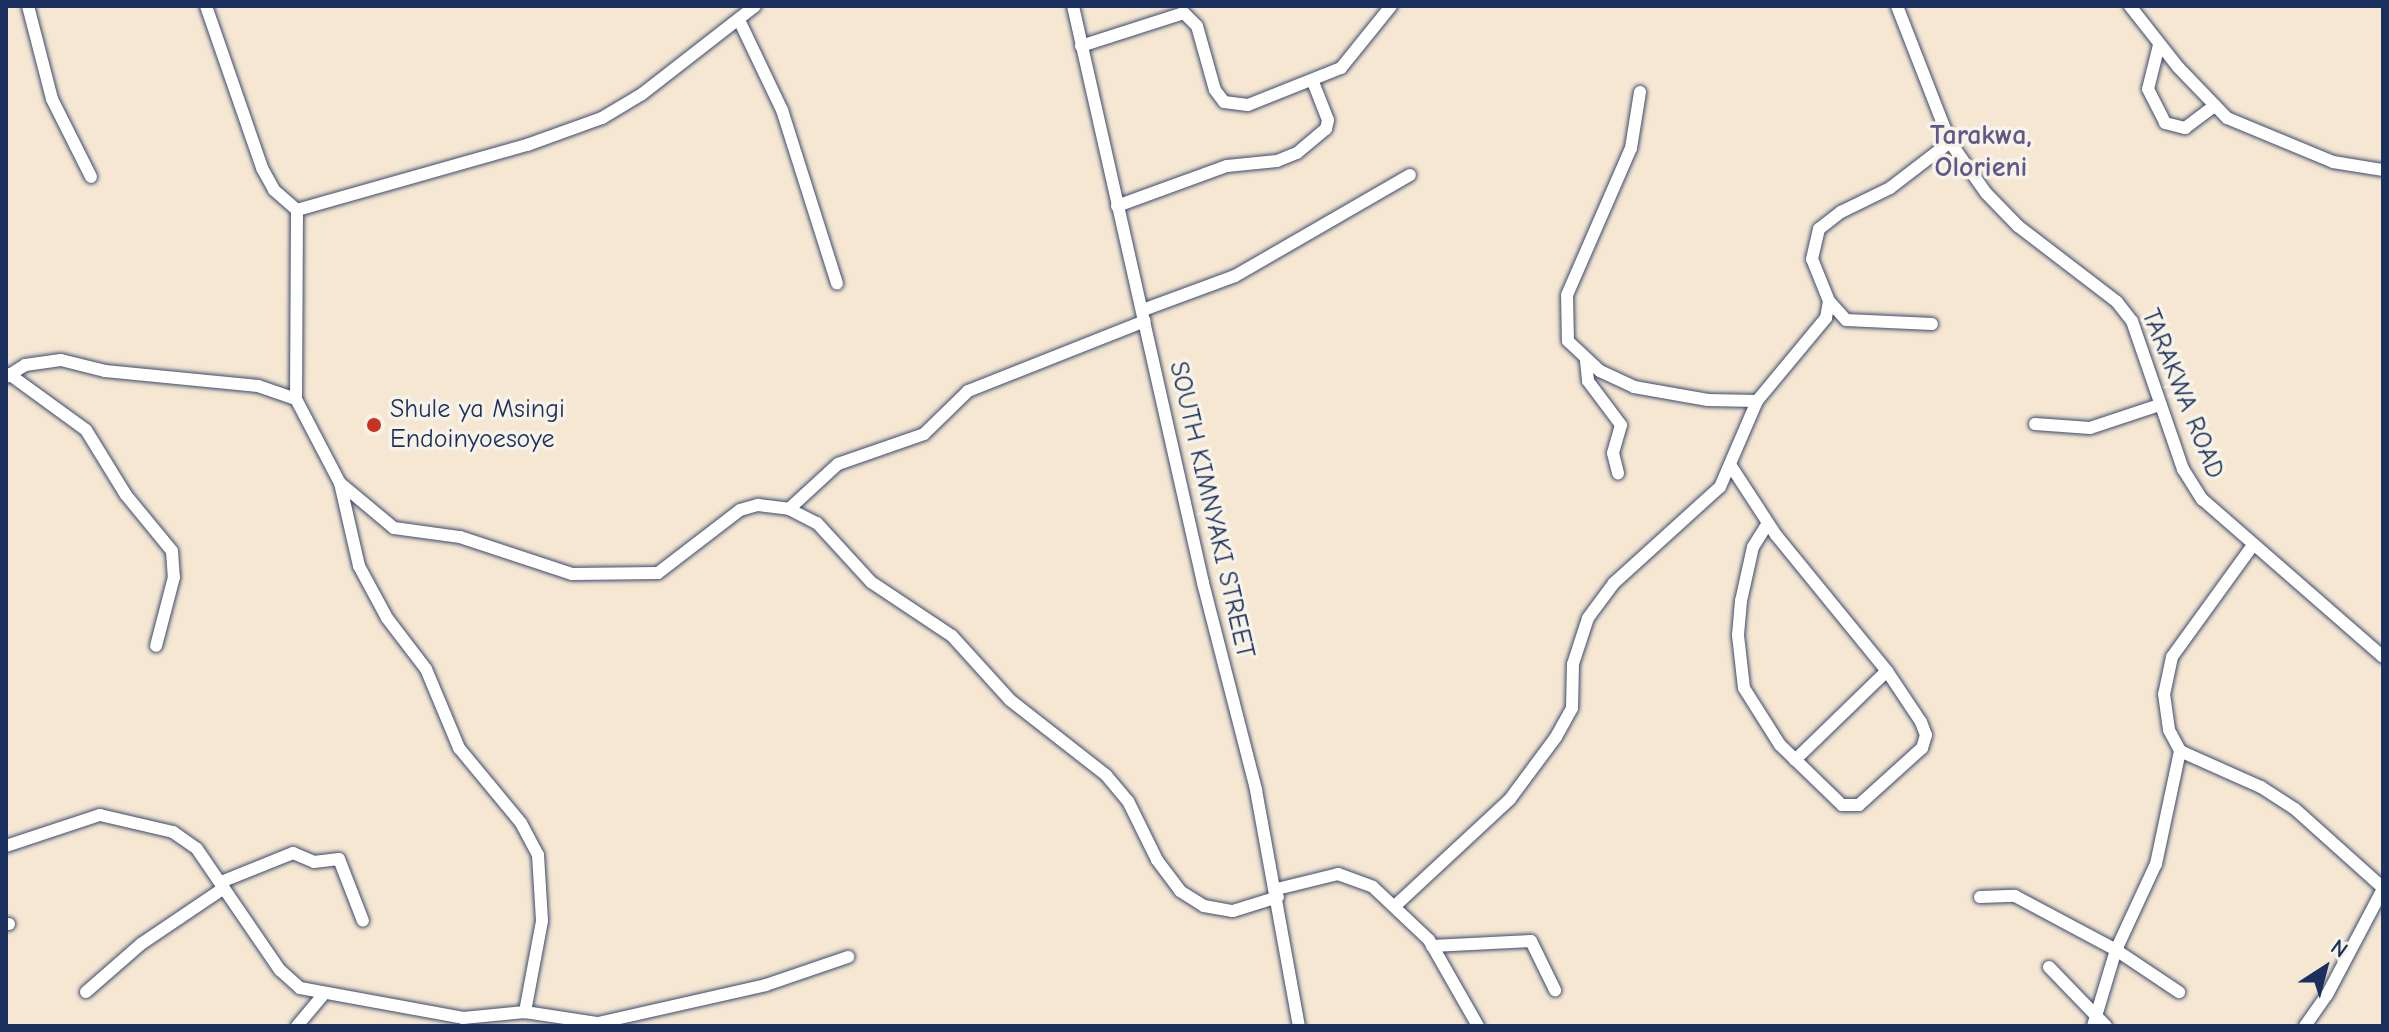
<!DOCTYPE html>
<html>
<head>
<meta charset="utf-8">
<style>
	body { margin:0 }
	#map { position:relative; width:2389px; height:1032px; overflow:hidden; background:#f5e7d2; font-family:"Comic Neue",sans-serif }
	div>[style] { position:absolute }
	.roads { filter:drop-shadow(0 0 2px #3c4b6f) drop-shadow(0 0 2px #3c4b6f) }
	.minor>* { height:12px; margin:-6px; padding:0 6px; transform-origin:6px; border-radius:6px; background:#fff }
	.dots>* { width:22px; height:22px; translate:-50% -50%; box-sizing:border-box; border:4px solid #f7f3e8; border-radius:50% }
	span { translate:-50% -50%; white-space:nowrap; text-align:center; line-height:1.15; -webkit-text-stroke:7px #f7f3e8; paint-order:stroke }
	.street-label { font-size:26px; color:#1b2f5e }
	.poi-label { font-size:26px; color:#1b2f5e }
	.left { translate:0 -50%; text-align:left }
	.neighbourhood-label { font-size:28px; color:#605888; font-weight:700 }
	.frame { position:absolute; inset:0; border:8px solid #1b2f5e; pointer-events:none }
	.north { position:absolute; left:2285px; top:928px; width:80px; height:80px; -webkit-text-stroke:6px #f7f3e8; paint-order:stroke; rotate:36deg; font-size:22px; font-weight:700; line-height:32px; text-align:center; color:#1b2f5e }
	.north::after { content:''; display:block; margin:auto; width:28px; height:36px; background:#1b2f5e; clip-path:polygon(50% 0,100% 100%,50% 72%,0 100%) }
</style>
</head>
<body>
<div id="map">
	<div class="roads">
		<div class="minor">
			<i style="left:28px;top:6px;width:96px;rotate:75.5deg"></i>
			<i style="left:52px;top:99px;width:87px;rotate:63.4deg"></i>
			<i style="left:206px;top:6px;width:171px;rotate:70.9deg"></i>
			<i style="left:262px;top:168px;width:25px;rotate:61deg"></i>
			<i style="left:274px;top:190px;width:30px;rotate:41deg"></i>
			<i style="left:297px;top:210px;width:189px;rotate:90.3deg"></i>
			<i style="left:296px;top:399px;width:95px;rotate:62.4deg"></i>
			<i style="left:340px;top:483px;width:85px;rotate:77.1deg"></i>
			<i style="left:359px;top:566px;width:59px;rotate:61.7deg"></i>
			<i style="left:387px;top:618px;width:64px;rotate:52.6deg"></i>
			<i style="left:426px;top:669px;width:86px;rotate:67.3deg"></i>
			<i style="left:459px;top:748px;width:97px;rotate:50.4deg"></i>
			<i style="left:521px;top:823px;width:36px;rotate:62deg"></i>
			<i style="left:538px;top:855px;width:66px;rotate:86.5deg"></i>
			<i style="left:542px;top:921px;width:93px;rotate:100.6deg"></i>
			<i style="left:1073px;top:6px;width:591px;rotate:77.3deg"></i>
			<i style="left:1203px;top:583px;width:214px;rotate:75.6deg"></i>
			<i style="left:1256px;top:790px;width:240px;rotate:79.7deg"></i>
			<i style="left:1897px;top:6px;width:146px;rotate:68.7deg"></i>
			<i style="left:1950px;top:142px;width:62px;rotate:54.8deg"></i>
			<i style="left:1986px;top:193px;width:46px;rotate:45.9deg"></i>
			<i style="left:2018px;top:226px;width:125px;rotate:37.5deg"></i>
			<i style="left:2117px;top:302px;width:24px;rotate:52deg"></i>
			<i style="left:2132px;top:321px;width:157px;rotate:71deg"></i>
			<i style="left:2183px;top:469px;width:36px;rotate:58deg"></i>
			<i style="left:2202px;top:499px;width:240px;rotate:41.1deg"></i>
			<i style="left:2130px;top:6px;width:78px;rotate:51.8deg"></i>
			<i style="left:2178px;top:67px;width:71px;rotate:46.1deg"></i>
			<i style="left:2227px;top:118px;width:115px;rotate:22.5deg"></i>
			<i style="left:2333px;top:162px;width:51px;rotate:9.1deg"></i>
			<i style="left:740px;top:22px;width:98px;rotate:64.5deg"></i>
			<i style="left:782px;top:110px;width:182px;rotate:72.4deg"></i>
			<i style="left:2159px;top:45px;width:45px;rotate:104deg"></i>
			<i style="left:2148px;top:89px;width:38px;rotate:63deg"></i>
			<i style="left:2165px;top:123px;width:21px;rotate:14deg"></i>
			<i style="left:2185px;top:128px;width:36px;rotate:-37deg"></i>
			<i style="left:1081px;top:46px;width:108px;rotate:-17.8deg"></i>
			<i style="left:1184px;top:13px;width:18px;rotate:45deg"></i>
			<i style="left:1197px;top:26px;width:66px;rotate:74.3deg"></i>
			<i style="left:1215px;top:90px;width:15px;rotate:53deg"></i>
			<i style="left:1224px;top:102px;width:24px;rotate:7deg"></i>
			<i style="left:1248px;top:105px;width:100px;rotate:-21.7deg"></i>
			<i style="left:1341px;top:68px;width:80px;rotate:-51.1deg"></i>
			<i style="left:1640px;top:92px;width:57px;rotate:99.1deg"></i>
			<i style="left:1631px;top:148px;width:160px;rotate:113.5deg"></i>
			<i style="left:1567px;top:295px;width:46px;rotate:88.8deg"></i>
			<i style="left:1568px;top:341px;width:44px;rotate:43.2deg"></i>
			<i style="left:1600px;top:371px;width:38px;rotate:25deg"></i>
			<i style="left:1634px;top:387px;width:75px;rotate:10deg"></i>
			<i style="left:1708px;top:400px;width:49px;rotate:1.2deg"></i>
			<i style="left:1117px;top:206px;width:117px;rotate:-20deg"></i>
			<i style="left:1227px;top:166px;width:50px;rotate:-5.7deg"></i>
			<i style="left:1277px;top:161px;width:22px;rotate:-22deg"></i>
			<i style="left:1297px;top:153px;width:38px;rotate:-40deg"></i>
			<i style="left:1326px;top:129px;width:9px;rotate:-77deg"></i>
			<i style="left:1328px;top:120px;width:41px;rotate:-111.5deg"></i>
			<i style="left:297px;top:210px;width:239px;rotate:-15.8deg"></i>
			<i style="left:527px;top:145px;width:80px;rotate:-19.8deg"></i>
			<i style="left:602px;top:118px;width:47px;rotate:-31deg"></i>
			<i style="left:642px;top:94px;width:143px;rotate:-37.9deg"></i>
			<i style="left:1829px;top:301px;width:25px;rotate:48deg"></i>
			<i style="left:1846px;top:320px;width:86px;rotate:2.7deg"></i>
			<i style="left:1143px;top:310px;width:98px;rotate:-20.3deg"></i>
			<i style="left:1235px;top:276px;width:202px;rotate:-30deg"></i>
			<i style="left:1586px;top:361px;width:20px;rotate:84deg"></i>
			<i style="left:1588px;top:381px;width:55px;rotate:53.1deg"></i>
			<i style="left:1621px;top:425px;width:29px;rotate:106deg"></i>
			<i style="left:1613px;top:453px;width:21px;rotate:76deg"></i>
			<i style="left:9px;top:374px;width:95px;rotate:36deg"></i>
			<i style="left:86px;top:430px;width:76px;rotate:58.4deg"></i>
			<i style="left:126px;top:495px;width:72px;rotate:50.6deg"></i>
			<i style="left:172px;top:551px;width:26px;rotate:86deg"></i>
			<i style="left:174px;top:577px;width:71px;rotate:104.6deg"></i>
			<i style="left:6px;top:377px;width:22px;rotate:-32deg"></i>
			<i style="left:25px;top:365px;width:36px;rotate:-8deg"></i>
			<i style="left:61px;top:360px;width:45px;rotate:14deg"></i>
			<i style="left:105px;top:371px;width:154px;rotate:5.6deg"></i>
			<i style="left:258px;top:386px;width:40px;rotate:18.9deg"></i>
			<i style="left:2035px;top:424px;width:55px;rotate:4.2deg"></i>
			<i style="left:2090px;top:428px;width:73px;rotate:-18.4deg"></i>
			<i style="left:1731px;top:466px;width:82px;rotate:56.9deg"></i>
			<i style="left:1776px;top:535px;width:176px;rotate:50.8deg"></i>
			<i style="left:1887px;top:671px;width:61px;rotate:56.3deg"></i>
			<i style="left:1921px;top:722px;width:14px;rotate:69deg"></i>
			<i style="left:1926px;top:735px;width:14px;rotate:107deg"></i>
			<i style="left:1922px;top:748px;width:85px;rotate:137.9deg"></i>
			<i style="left:1859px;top:805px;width:17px;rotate:180deg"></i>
			<i style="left:1842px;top:805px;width:86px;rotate:-135.9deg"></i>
			<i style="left:1780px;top:745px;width:67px;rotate:-122.3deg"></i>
			<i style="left:1744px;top:688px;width:53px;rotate:-96.5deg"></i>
			<i style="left:1738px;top:635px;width:34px;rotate:-85deg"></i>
			<i style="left:1741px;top:601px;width:55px;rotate:-77.5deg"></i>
			<i style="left:1753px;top:547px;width:28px;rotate:-58deg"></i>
			<i style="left:340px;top:483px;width:70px;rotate:39.8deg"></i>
			<i style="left:394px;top:528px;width:67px;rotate:7.8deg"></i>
			<i style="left:460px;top:537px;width:118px;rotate:18.3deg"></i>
			<i style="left:572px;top:574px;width:86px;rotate:-0.7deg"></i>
			<i style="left:658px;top:573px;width:103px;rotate:-37.5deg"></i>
			<i style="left:740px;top:510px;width:19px;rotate:-16deg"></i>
			<i style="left:758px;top:505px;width:31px;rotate:7deg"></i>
			<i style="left:789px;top:509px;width:67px;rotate:-42.6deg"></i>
			<i style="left:838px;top:464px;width:91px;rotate:-19.2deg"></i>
			<i style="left:924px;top:434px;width:62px;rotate:-44.3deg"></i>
			<i style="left:968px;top:391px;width:190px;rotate:-21.6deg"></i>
			<i style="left:789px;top:509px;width:31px;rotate:27deg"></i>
			<i style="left:817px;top:523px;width:80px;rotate:47.5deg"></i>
			<i style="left:871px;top:582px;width:97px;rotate:33.7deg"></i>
			<i style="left:952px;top:636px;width:86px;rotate:47.8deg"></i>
			<i style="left:1010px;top:700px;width:122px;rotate:38deg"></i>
			<i style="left:1106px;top:775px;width:34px;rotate:50deg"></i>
			<i style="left:1128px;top:801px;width:66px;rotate:63.8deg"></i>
			<i style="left:1157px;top:860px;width:39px;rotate:53deg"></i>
			<i style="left:1180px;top:891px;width:28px;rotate:32deg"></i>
			<i style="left:1204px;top:906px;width:29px;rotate:10deg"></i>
			<i style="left:1233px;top:911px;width:47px;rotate:-17.3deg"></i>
			<i style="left:2253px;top:545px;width:138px;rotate:125.9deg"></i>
			<i style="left:2172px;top:657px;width:38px;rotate:102deg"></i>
			<i style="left:2164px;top:694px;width:36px;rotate:82deg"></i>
			<i style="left:2169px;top:730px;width:24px;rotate:62deg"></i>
			<i style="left:2180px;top:751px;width:89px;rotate:24deg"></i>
			<i style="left:2261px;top:787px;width:40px;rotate:32.9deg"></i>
			<i style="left:2295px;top:809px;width:118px;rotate:41.9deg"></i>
			<i style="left:1795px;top:760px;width:128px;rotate:-44.1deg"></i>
			<i style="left:6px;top:846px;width:99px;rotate:-18.3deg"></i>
			<i style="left:100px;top:815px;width:75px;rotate:13.1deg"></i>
			<i style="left:173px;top:832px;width:29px;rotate:35deg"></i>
			<i style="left:197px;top:849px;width:147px;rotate:55.6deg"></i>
			<i style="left:280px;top:970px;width:27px;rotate:42deg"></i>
			<i style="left:300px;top:988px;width:166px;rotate:10.4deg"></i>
			<i style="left:463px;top:1018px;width:62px;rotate:-5.5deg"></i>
			<i style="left:525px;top:1012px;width:74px;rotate:8.6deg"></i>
			<i style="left:598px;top:1023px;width:172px;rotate:-12.7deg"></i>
			<i style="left:766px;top:985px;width:87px;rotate:-18.9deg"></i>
			<i style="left:221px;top:882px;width:78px;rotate:-21.9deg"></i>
			<i style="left:293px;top:853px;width:23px;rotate:23deg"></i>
			<i style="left:314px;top:862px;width:25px;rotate:-7deg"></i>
			<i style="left:339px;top:859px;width:66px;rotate:68.8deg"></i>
			<i style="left:1277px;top:889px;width:63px;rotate:-13.8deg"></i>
			<i style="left:1338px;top:874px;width:37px;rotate:20deg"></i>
			<i style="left:1373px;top:887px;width:77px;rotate:43.4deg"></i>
			<i style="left:1429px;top:940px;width:99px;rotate:60.3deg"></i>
			<i style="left:1980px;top:897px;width:35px;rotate:-2deg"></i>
			<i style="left:2015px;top:896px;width:115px;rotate:28.1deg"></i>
			<i style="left:2116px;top:950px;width:76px;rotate:33.7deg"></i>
			<i style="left:1396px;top:905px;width:156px;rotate:-42.9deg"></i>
			<i style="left:1510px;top:799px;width:77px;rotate:-53.4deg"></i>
			<i style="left:1556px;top:737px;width:33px;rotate:-61deg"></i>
			<i style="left:1572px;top:708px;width:44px;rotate:-88.7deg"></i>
			<i style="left:1573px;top:664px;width:48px;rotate:-71.9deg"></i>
			<i style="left:1588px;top:618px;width:44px;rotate:-53.4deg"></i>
			<i style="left:1614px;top:583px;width:143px;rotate:-42.2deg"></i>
			<i style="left:1720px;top:487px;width:94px;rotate:-66.7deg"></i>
			<i style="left:1757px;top:401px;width:108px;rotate:-50.3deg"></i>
			<i style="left:1826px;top:318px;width:17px;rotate:-80deg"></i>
			<i style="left:1829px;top:301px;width:45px;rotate:-112deg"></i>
			<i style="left:1812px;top:259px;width:31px;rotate:-77deg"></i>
			<i style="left:1819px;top:229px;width:28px;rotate:-38deg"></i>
			<i style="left:1841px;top:212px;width:55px;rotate:-26.1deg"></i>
			<i style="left:1890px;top:188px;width:76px;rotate:-37.5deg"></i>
			<i style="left:6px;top:924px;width:3px"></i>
			<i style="left:1432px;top:946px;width:99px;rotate:-2.9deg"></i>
			<i style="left:1531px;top:941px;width:55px;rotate:63.9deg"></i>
			<i style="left:2049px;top:967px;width:82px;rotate:46deg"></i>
			<i style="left:86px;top:992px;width:73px;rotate:-41.1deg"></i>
			<i style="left:141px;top:944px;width:100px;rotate:-34deg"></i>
			<i style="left:297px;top:1026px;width:39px;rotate:-50deg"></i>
			<i style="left:2093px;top:1026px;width:79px;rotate:-73.2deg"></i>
			<i style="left:2116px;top:950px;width:95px;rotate:-65.1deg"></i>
			<i style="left:2156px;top:864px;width:116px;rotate:-78deg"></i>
			<i style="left:2305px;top:1026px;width:38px;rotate:-55deg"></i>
			<i style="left:2327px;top:995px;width:120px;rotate:-62.2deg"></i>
		</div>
	</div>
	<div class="dots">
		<i style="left:374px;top:425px;background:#c8321e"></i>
	</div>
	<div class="street-label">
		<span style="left:2182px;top:394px;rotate:68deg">TARAKWA ROAD</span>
		<span style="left:1211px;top:510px;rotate:77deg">SOUTH KIMNYAKI STREET</span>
	</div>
	<div class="poi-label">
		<span class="left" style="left:390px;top:425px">Shule ya Msingi<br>Endoinyoesoye</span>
	</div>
	<div class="neighbourhood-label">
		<span style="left:1981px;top:151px">Tarakwa,<br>Olorieni</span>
	</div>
	<div class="frame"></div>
	<div class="north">N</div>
</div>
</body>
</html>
